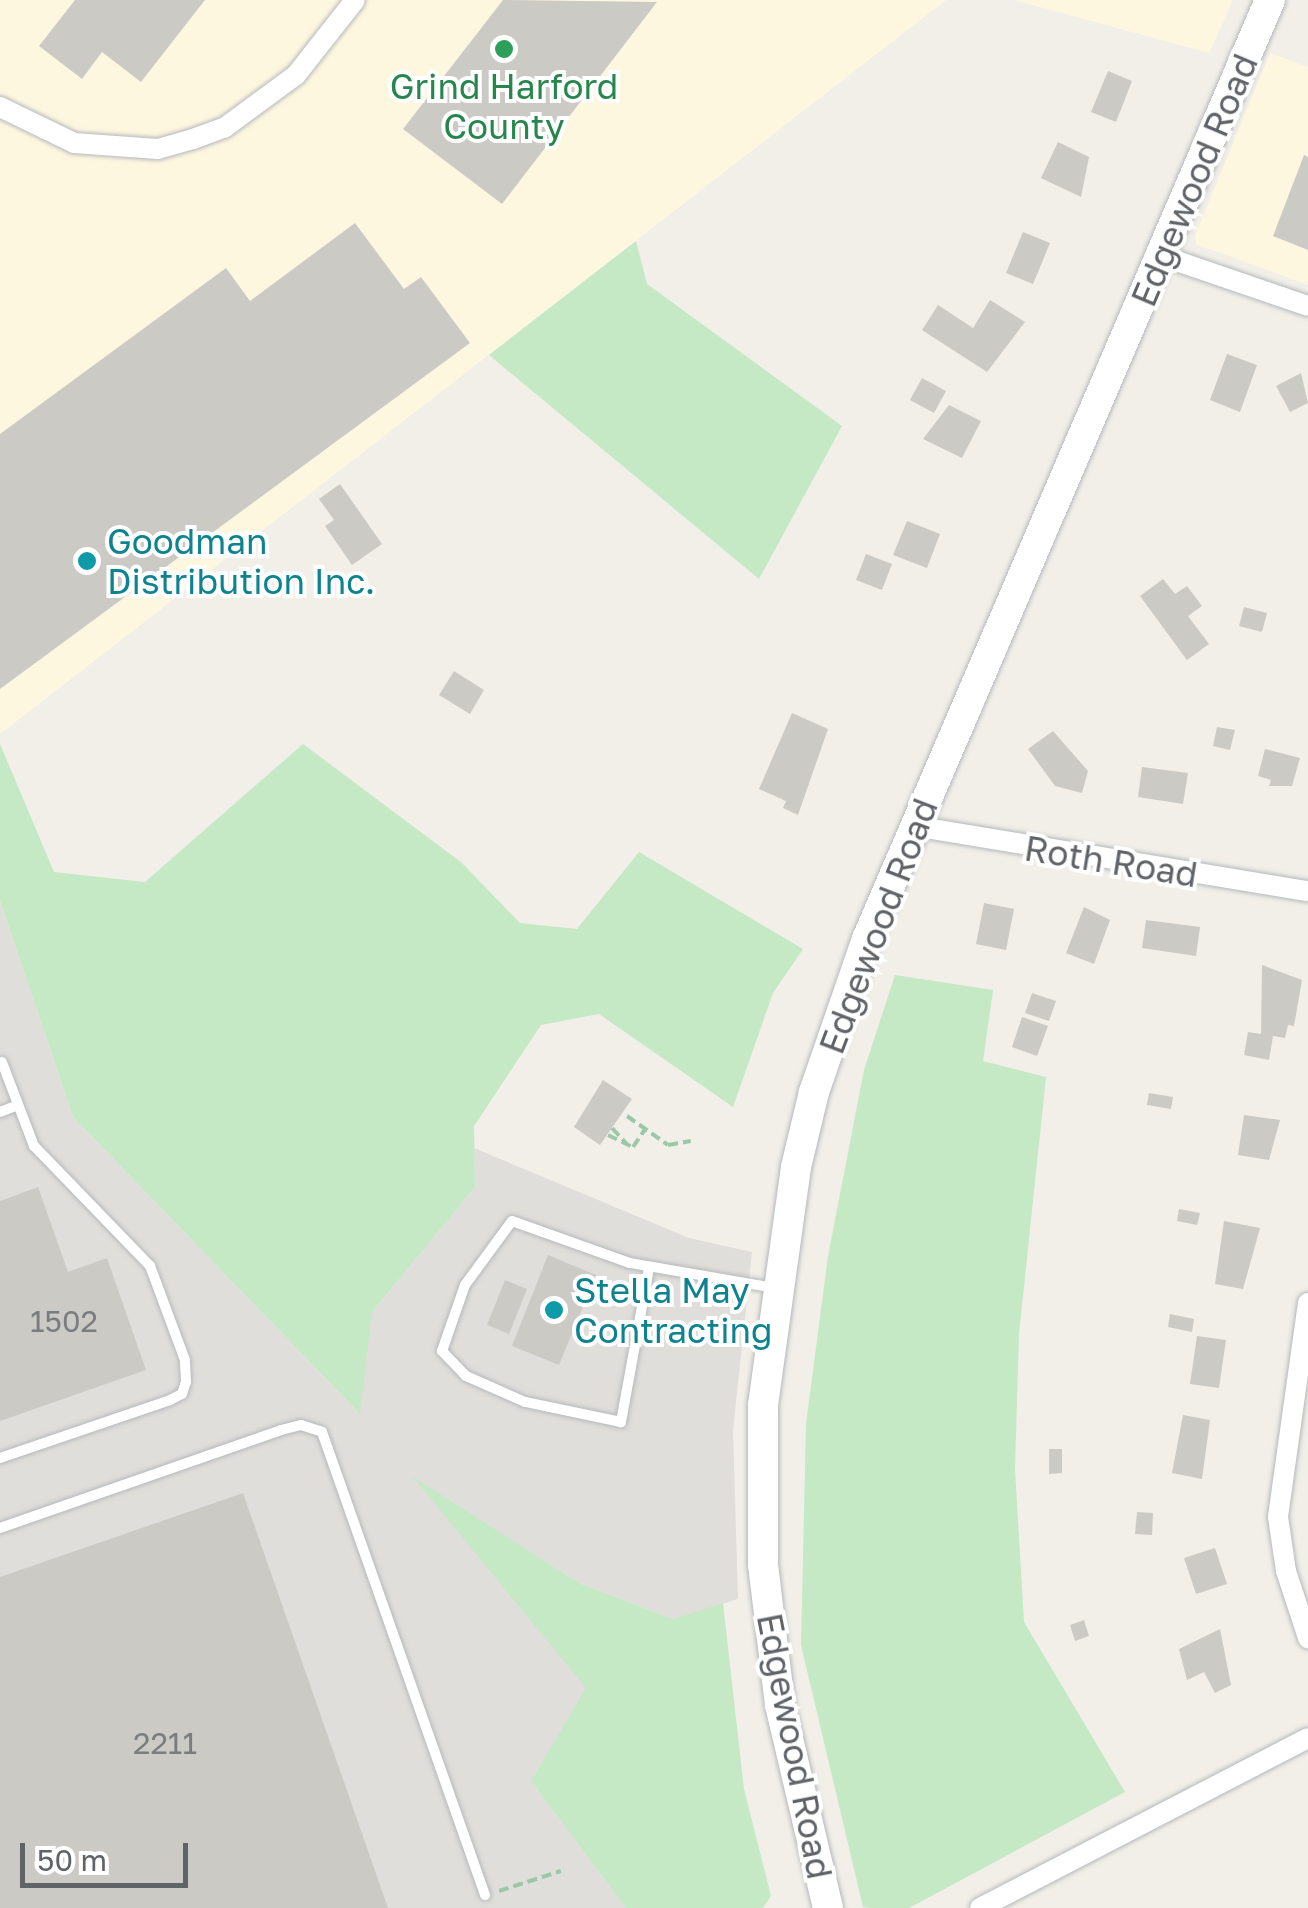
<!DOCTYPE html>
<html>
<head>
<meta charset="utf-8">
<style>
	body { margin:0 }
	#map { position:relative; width:1308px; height:1908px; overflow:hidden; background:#f1efe8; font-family:"Golos Text",sans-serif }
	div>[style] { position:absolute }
	.commercial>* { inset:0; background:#fef7e0 }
	.industrial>* { inset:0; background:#e0deda }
	.green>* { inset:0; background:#c5e8c5 }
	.building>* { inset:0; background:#cccac5 }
	.path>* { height:4px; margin-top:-2px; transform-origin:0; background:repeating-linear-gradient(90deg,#9cc7a9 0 10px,transparent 0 15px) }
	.roads { filter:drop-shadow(0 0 2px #b5b8bc) drop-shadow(0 0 2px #b5b8bc) }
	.lane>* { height:10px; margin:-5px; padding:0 5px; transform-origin:5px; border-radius:5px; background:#fff }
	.street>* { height:20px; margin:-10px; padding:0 10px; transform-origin:10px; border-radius:10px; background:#fff }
	.secondary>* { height:30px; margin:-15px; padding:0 15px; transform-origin:15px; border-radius:15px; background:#fff }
	.dots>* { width:28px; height:28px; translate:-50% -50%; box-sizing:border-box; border:5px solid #fff; border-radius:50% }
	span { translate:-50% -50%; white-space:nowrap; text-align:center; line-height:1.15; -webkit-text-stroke:8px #fff; paint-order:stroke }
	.number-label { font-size:30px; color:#7a7d7f }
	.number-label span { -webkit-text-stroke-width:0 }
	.leisure-label { font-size:35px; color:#27864d }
	.street-label { font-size:35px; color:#5f6368 }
	.culture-label { font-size:35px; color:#0d838f }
	.left { translate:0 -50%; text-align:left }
	.scale { position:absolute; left:20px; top:1843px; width:168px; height:45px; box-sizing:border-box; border:5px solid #5f6368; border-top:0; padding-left:12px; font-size:30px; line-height:35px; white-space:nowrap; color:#5f6368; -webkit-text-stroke:8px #fff; paint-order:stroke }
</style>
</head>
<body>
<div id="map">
	<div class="commercial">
		<i style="clip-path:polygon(0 0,946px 0,0 734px)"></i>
		<i style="clip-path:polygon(1014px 0,1233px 0,1209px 53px)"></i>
		<i style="clip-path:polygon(1270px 53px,1308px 67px,1308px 285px,1196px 244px,1195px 236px)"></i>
	</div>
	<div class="industrial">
		<i style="clip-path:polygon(0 901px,73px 1117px,359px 1413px,372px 1312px,475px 1187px,474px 1148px,689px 1238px,752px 1252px,733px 1430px,738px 1599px,673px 1619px,579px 1583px,415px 1479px,587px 1688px,531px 1781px,626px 1908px,0 1908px)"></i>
	</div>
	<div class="green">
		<i style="clip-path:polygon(636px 241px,647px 284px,842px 426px,759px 579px,489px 355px)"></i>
		<i style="clip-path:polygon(0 744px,54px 872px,145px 882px,303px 744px,462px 863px,520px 923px,577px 929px,639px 852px,803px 949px,773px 993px,733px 1107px,599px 1014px,541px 1025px,474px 1126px,475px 1187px,372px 1312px,360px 1414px,73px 1117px,0 901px)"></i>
		<i style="clip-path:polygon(895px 975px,993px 990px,983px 1061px,1046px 1077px,1019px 1334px,1015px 1469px,1024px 1622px,1125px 1792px,909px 1908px,872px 1908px,863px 1907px,801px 1645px,806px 1424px,828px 1256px,864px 1070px)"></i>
		<i style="clip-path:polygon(412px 1476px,579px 1583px,673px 1619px,723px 1603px,744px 1789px,771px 1896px,763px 1908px,626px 1908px,531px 1781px,586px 1688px)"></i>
	</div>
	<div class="building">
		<i style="clip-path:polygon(75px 0,205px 0,141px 82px,102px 52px,82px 79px,39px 46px)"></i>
		<i style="clip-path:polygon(503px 0,657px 2px,502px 204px,403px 129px)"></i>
		<i style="clip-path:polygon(1108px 71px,1132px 81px,1116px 122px,1091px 112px)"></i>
		<i style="clip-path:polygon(1058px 142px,1089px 157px,1081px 197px,1041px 178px)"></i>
		<i style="clip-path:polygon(1304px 155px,1308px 157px,1308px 250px,1273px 236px)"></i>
		<i style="clip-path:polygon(355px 223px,404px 289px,421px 277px,470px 343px,0 689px,0 434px,226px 268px,250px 301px)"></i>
		<i style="clip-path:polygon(1023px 232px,1050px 243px,1033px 284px,1006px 273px)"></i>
		<i style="clip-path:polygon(990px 300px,1025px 322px,987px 372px,922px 330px,938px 305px,973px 328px)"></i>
		<i style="clip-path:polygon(1227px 354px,1257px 365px,1240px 412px,1210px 400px)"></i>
		<i style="clip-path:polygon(1301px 373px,1308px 403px,1290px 412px,1276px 386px)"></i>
		<i style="clip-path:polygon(922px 378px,946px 391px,934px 413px,910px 400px)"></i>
		<i style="clip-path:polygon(949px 405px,981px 421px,962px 458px,923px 439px)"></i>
		<i style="clip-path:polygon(340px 484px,382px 544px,352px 565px,325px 526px,334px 520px,319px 499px)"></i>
		<i style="clip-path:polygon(907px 521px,940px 534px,927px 568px,893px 555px)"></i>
		<i style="clip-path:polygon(866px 554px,892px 564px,882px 590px,856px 580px)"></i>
		<i style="clip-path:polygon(1163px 579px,1175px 594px,1187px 586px,1202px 606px,1188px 616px,1209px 644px,1187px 660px,1140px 596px)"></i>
		<i style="clip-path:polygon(1244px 607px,1267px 613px,1262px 632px,1239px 626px)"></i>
		<i style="clip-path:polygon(454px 671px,484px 690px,470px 714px,439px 695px)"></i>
		<i style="clip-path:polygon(792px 713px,828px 729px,798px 815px,783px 808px,786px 801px,759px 789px)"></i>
		<i style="clip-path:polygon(1217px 727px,1235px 730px,1230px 750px,1213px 746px)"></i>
		<i style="clip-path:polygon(1053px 731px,1088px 771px,1082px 793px,1055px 786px,1028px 749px)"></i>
		<i style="clip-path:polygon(1265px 749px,1300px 758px,1292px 786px,1269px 786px,1271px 780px,1258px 776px)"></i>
		<i style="clip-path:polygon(1142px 767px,1188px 773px,1183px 804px,1138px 797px)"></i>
		<i style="clip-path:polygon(984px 903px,1014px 909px,1006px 950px,976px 944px)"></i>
		<i style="clip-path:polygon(1084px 907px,1110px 920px,1094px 964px,1066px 953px)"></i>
		<i style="clip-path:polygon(1146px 920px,1200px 927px,1196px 956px,1142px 948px)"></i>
		<i style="clip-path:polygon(1262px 965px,1302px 980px,1294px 1026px,1288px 1025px,1285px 1038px,1273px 1036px,1269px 1060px,1244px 1055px,1248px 1032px,1261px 1034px)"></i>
		<i style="clip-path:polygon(1032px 993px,1056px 1001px,1049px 1021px,1025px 1013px)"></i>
		<i style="clip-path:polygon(1022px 1017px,1048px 1026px,1037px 1056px,1012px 1047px)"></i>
		<i style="clip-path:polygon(603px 1080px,632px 1099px,600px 1145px,574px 1127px)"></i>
		<i style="clip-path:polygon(1149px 1093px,1173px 1097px,1171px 1109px,1147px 1105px)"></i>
		<i style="clip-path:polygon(1244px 1115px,1280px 1120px,1269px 1160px,1238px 1155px)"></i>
		<i style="clip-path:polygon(38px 1187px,68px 1272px,107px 1258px,146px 1370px,0 1421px,0 1201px)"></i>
		<i style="clip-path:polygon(1179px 1209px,1200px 1213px,1197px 1225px,1177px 1221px)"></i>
		<i style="clip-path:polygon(1224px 1221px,1260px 1228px,1243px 1289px,1215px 1284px)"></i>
		<i style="clip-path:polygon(548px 1255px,596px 1275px,559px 1365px,512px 1346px)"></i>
		<i style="clip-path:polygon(505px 1280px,527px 1289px,509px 1334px,487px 1325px)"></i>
		<i style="clip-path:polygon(1170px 1314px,1194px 1319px,1192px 1332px,1168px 1327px)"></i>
		<i style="clip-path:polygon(1197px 1336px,1226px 1340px,1219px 1388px,1190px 1384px)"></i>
		<i style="clip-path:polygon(1183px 1415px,1210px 1420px,1202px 1479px,1172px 1473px)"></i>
		<i style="clip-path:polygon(1049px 1449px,1062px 1449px,1062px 1473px,1049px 1474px)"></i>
		<i style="clip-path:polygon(243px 1493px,388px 1908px,0 1908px,0 1577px)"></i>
		<i style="clip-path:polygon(1137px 1512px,1153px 1513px,1152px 1535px,1135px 1534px)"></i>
		<i style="clip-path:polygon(1215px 1548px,1227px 1584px,1196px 1594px,1184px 1558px)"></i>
		<i style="clip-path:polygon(1084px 1620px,1089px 1636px,1075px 1641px,1070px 1625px)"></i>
		<i style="clip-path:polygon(1220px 1629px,1231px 1685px,1215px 1693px,1204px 1672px,1187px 1680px,1179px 1649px)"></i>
	</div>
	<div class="path">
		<i style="left:627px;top:1116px;width:50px;rotate:35.3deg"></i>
		<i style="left:668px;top:1145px;width:23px;rotate:-10deg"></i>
		<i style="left:612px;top:1128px;width:21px;rotate:47deg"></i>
		<i style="left:608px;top:1135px;width:28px;rotate:26deg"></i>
		<i style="left:633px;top:1147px;width:22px;rotate:-56deg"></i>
		<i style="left:499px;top:1891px;width:65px;rotate:-17.9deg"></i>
	</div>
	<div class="roads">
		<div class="lane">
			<i style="left:0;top:1112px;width:19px;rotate:-21deg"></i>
			<i style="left:649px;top:1268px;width:157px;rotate:100.3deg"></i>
			<i style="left:621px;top:1422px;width:98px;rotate:-168.2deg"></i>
			<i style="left:525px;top:1402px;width:64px;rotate:-156.2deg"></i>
			<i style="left:466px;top:1376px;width:35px;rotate:-134deg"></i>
			<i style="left:442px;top:1351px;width:70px;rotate:-70.8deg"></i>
			<i style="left:465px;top:1285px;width:79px;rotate:-53.7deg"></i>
			<i style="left:512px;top:1221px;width:125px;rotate:19.6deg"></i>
			<i style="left:630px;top:1263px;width:147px;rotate:9.8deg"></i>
			<i style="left:0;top:1458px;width:180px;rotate:-18.8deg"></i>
			<i style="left:170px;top:1400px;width:13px;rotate:-27deg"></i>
			<i style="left:182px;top:1394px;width:13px;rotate:-72deg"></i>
			<i style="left:186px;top:1382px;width:22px;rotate:-93deg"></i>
			<i style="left:185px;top:1360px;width:100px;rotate:-110.4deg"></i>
			<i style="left:150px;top:1266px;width:167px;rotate:-134deg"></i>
			<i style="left:34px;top:1146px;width:90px;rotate:-110.9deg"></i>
			<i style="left:0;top:1528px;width:298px;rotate:-19.2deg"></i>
			<i style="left:281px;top:1430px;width:21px;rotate:-14deg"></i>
			<i style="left:301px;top:1425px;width:22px;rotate:18deg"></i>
			<i style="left:322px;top:1432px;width:491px;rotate:70.6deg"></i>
		</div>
		<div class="street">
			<i style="left:0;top:107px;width:82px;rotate:25.9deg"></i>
			<i style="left:74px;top:143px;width:84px;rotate:4.1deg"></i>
			<i style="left:158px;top:149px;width:36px;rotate:-16deg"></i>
			<i style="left:193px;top:139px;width:33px;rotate:-20deg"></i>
			<i style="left:224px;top:128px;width:89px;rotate:-36.4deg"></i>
			<i style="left:296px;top:75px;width:95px;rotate:-51.8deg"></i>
			<i style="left:1162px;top:256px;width:154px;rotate:18.9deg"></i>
			<i style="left:914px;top:826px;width:399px;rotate:9.4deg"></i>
			<i style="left:1308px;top:1303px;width:216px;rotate:98deg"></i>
			<i style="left:1278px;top:1517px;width:55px;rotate:81.6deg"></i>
			<i style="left:1286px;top:1571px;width:71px;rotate:71.8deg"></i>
			<i style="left:980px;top:1908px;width:369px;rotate:-27.4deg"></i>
		</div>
		<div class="secondary">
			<i style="left:828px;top:1908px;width:209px;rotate:-103.3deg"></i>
			<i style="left:780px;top:1705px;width:141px;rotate:-96.9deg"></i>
			<i style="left:763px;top:1565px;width:160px;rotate:-90deg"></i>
			<i style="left:763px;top:1405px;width:240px;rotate:-82.1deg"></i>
			<i style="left:796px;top:1167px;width:77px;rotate:-76.5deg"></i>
			<i style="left:814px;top:1092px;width:162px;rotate:-70.9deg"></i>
			<i style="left:867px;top:939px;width:1022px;rotate:-66.77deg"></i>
		</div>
	</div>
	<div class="dots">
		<i style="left:504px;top:49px;background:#2e9e5b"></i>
		<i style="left:87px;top:561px;background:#0f9aa8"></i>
		<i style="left:554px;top:1310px;background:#0f9aa8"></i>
	</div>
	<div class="number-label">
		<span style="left:64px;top:1321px">1502</span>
		<span style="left:165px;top:1743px">2211</span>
	</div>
	<div class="leisure-label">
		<span style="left:504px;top:106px">Grind Harford<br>County</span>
	</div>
	<div class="street-label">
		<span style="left:1194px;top:180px;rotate:-67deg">Edgewood Road</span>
		<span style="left:1111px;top:861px;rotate:9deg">Roth Road</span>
		<span style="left:878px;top:926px;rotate:-69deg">Edgewood Road</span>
		<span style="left:795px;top:1746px;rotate:79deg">Edgewood Road</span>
	</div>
	<div class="culture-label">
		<span class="left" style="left:107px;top:561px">Goodman<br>Distribution Inc.</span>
		<span class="left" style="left:574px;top:1310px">Stella May<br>Contracting</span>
	</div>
	<div class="scale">50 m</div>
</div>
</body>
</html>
